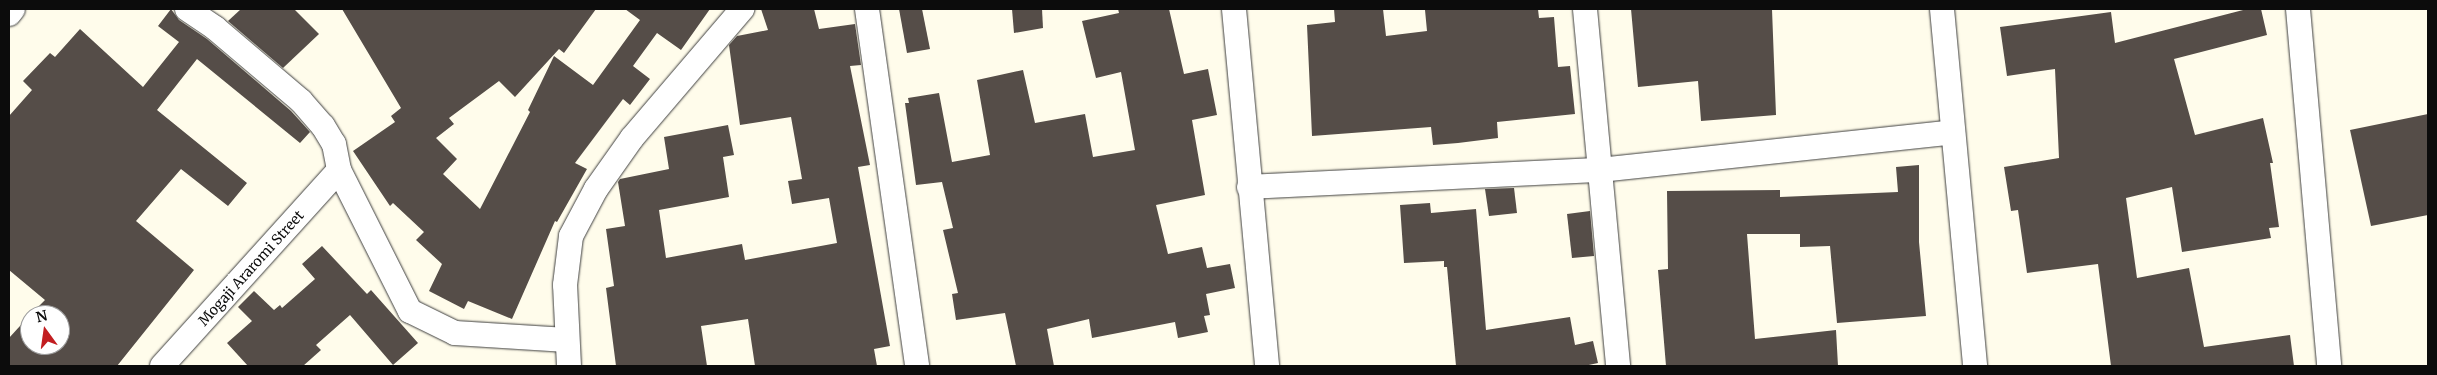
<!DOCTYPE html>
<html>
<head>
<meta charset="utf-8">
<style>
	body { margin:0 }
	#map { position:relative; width:2437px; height:375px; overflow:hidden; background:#fffceb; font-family:Merriweather,serif }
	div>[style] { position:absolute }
	.building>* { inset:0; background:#554d48 }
	.roads { filter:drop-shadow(0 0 1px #3f3f3f) drop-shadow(0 0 1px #3f3f3f) }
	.street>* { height:24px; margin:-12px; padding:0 12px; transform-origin:12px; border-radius:12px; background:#fff }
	span { translate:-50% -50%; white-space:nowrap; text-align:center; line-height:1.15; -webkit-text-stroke:5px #fff; paint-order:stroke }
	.street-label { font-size:14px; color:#0c0c0c }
	.frame { position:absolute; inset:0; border:10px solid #0c0c0c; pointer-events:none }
	.north { position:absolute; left:20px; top:305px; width:50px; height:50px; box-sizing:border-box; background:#fff; border:1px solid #9e9e9e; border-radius:50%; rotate:346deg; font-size:14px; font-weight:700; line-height:20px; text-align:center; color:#0c0c0c }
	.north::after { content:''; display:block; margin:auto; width:18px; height:22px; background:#c21e21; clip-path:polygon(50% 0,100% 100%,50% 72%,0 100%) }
</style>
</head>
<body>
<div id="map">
	<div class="building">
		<i style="clip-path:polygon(171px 9px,179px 20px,207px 39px,291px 111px,310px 132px,300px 143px,197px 59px,157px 110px,247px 183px,228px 206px,181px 169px,136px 221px,194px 270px,117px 366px,9px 366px,9px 338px,30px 315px,30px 345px,60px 345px,60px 315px,30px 315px,45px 300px,9px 270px,9px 116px,32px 90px,23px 81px,50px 53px,55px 57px,80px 29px,143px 87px,179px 42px,158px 26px)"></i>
		<i style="clip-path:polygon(241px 9px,294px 9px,319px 34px,283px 68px,228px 21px)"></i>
		<i style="clip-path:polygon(342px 9px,596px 9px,564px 53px,559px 49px,515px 97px,499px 81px,449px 118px,454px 124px,436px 138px,457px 159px,443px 174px,480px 209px,530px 112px,528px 110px,554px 56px,593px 85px,640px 20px,625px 9px,710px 9px,681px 50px,657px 33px,633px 66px,650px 79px,630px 105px,623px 99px,575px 163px,587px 169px,557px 222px,555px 221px,512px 319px,468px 301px,464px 309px,429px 291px,442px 264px,416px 240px,424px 232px,393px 203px,390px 206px,353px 151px,395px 122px,391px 116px,401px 108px)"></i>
		<i style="clip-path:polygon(761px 9px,814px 9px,819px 29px,855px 24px,861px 65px,850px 66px,870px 165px,858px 167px,890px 346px,874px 349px,877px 366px,755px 366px,748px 319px,701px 326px,707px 366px,616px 366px,606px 288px,614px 286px,606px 229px,625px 226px,618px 182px,620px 179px,669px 169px,664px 137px,728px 125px,734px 155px,723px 157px,729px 197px,659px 210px,666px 258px,742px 244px,745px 260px,837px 243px,829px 198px,792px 204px,788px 181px,802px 179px,791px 117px,740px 125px,729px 45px,737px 36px,768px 30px)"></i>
		<i style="clip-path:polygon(899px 9px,922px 9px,930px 49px,907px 53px)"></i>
		<i style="clip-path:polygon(1012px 9px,1042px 9px,1043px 28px,1014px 33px)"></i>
		<i style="clip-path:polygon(1118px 9px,1169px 9px,1184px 74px,1208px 69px,1217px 115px,1192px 120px,1205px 195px,1156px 205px,1168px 254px,1202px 247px,1207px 268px,1230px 264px,1235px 288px,1206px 294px,1210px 315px,1204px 316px,1208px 332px,1178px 338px,1175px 322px,1092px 338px,1089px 319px,1047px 329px,1054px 366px,1016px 366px,1005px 313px,956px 320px,952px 294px,958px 293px,943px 230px,953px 228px,942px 182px,916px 185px,905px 103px,909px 103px,908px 98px,939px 93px,952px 162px,990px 155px,977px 80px,1023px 70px,1035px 123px,1085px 114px,1093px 157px,1135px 150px,1121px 72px,1096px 78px,1082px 21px,1119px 13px)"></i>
		<i style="clip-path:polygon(1334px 9px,1383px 9px,1386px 36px,1427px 31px,1425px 10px,1538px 9px,1539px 18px,1554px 17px,1558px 67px,1570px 66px,1575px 114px,1497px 122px,1498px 138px,1458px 143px,1433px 145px,1431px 127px,1312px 136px,1307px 25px,1335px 22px)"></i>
		<i style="clip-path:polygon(1631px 9px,1772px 9px,1776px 115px,1701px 121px,1698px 81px,1638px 87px)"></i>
		<i style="clip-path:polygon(2247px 9px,2261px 9px,2267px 35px,2174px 59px,2195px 135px,2263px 118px,2273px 163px,2270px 163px,2279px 227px,2269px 228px,2271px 238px,2182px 252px,2172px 187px,2126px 198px,2137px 278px,2189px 268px,2204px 347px,2290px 335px,2294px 366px,2111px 366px,2098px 264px,2027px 273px,2018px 210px,2011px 211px,2004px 167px,2059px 158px,2055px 69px,2007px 76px,2000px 27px,2111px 12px,2115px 43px)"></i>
		<i style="clip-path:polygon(2428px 114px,2428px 215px,2371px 226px,2350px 130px)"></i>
		<i style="clip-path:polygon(1919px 165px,1919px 242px,1926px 316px,1837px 323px,1830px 246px,1800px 247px,1800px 234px,1747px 234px,1755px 339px,1836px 330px,1838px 366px,1666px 366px,1658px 270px,1668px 269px,1667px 191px,1780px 190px,1780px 197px,1898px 192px,1896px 167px)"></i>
		<i style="clip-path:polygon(1514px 188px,1517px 213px,1489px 216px,1485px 189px)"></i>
		<i style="clip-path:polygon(1430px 203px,1431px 213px,1476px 209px,1486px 330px,1570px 317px,1575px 345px,1593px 341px,1598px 363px,1584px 366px,1456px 366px,1447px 267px,1444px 267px,1444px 261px,1404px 263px,1400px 205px)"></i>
		<i style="clip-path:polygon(1590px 211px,1594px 256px,1572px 258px,1567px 214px)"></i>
		<i style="clip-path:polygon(322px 246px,367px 294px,371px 290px,418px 343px,393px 365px,350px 315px,316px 345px,321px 350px,303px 366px,248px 366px,227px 343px,252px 321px,238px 307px,254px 291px,274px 310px,280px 305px,282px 308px,315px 279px,302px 264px)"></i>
	</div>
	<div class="roads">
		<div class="street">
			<i style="left:187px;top:9px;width:34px;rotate:34deg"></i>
			<i style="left:215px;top:28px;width:113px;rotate:40.3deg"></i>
			<i style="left:301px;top:101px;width:33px;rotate:49deg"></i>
			<i style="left:323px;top:126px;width:21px;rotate:59deg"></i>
			<i style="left:334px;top:144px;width:26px;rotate:79deg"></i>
			<i style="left:339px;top:170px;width:158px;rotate:63.3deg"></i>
			<i style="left:410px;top:311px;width:50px;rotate:26.1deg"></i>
			<i style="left:455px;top:333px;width:112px;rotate:3.6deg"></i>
			<i style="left:867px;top:9px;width:360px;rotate:82deg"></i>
			<i style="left:1234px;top:9px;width:359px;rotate:84.7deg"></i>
			<i style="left:1585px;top:9px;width:359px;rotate:84.7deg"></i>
			<i style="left:1942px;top:9px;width:359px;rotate:84.7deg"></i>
			<i style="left:2298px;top:9px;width:358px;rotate:85deg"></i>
			<i style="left:9px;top:14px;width:6px;rotate:-51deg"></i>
			<i style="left:1249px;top:187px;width:351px;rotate:-2.8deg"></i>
			<i style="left:1600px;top:170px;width:355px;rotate:-6.1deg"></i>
			<i style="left:162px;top:366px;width:264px;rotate:-47.9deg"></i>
			<i style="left:569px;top:366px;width:81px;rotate:-92.8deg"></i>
			<i style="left:565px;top:285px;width:49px;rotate:-83deg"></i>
			<i style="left:571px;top:236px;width:53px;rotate:-62deg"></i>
			<i style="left:596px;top:189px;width:62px;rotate:-54.8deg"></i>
			<i style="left:632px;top:138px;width:170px;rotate:-49.5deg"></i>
		</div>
	</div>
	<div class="street-label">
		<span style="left:251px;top:268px;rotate:-48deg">Mogaji Araromi Street</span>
	</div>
	<div class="frame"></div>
	<div class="north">N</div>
</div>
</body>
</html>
